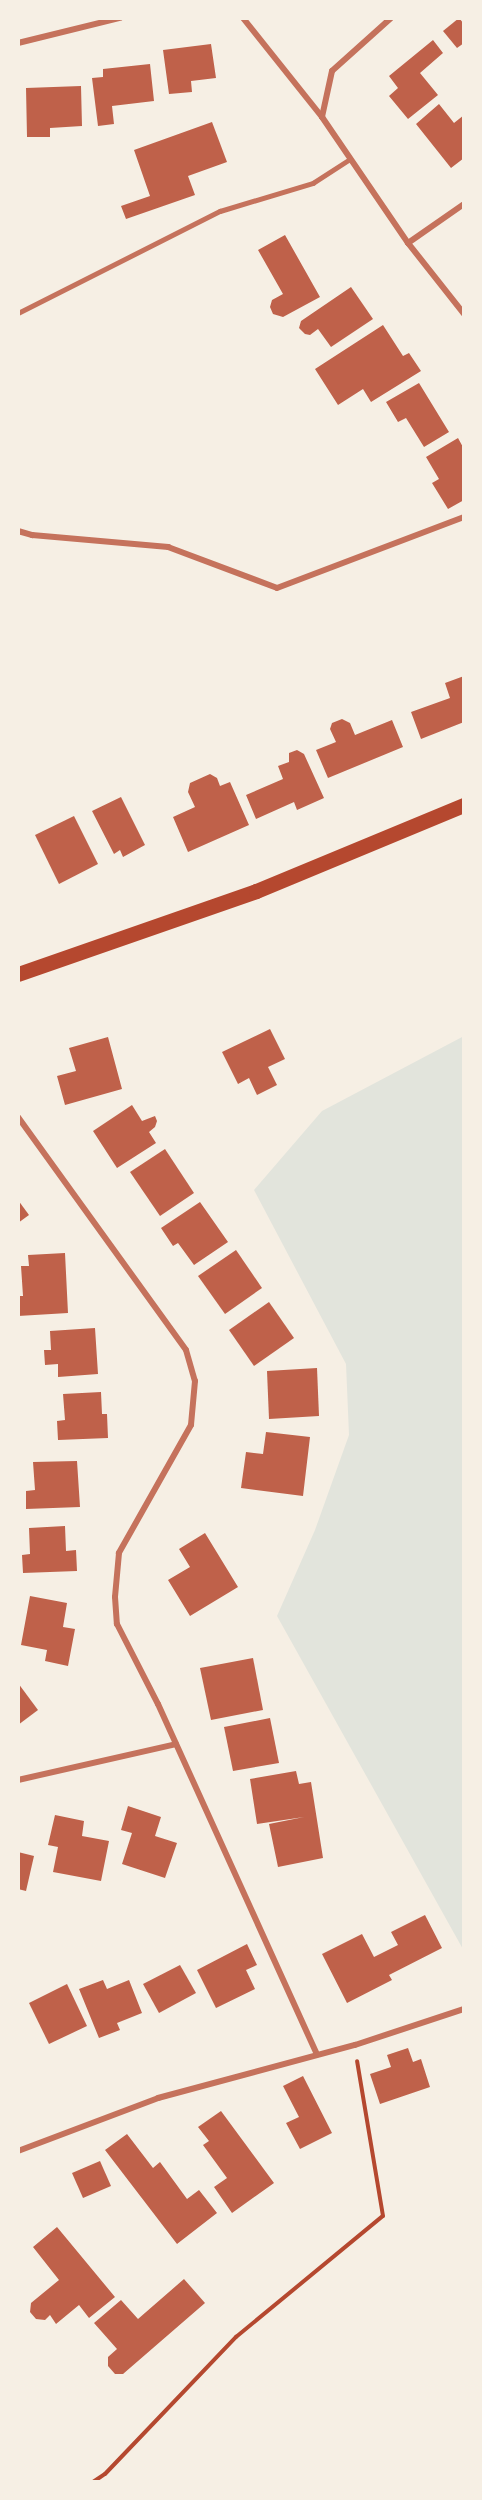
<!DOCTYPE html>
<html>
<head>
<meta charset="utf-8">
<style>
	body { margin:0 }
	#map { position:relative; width:482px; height:2500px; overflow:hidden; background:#f6efe4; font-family:"Roboto Condensed",sans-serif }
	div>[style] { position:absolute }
	.green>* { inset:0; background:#e2e4dc }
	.building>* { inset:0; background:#bf614a }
	.path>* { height:4px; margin:-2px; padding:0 2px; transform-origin:2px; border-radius:2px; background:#b5482f }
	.service>* { height:4.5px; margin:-2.25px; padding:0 2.25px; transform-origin:2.25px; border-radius:2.25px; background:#c5725c }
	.minor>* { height:6px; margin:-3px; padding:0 3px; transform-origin:3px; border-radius:3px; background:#c5725c }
	.primary>* { height:15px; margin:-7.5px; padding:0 7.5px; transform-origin:7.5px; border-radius:7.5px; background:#b5482f }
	span { translate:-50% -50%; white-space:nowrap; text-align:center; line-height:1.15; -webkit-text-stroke:4.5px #f6efe4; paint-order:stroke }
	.frame { position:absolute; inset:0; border:20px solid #f6efe4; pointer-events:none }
</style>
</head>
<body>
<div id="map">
	<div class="green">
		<i style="clip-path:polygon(464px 1036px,464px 1951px,277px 1616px,315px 1530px,349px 1435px,346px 1364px,254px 1190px,322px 1111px)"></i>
	</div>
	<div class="building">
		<i style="clip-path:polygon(459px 18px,464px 24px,464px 43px,457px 48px,443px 31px)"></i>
		<i style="clip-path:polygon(433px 40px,443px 53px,420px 73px,438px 95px,408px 119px,389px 96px,398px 88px,389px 76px)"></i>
		<i style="clip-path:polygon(211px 44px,216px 78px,191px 81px,192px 92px,169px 94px,163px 50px)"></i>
		<i style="clip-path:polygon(150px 64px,154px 101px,112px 106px,114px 124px,98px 126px,92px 78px,103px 77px,103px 69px)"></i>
		<i style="clip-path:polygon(81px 86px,82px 126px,50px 128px,50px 137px,27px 137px,26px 88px)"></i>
		<i style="clip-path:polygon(439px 104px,454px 123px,464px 115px,464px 158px,451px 168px,416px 124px)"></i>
		<i style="clip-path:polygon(212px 122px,227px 162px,188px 176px,195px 195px,126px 219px,121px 206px,150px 196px,134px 150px)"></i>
		<i style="clip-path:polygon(285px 235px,320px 297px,283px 317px,273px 314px,270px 307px,272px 300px,283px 294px,258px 250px)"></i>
		<i style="clip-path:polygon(351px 287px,373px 319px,331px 347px,318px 329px,310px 335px,305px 334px,299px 328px,301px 321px)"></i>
		<i style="clip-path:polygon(383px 325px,403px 356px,409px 353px,421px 371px,371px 402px,363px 389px,338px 405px,315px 369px)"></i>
		<i style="clip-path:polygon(419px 383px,449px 432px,424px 447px,406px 418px,398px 422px,386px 402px)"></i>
		<i style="clip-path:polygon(458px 438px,464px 449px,464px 500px,448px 509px,432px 483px,439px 479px,426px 457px)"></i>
		<i style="clip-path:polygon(464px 676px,464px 722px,421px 739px,411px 712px,450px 698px,445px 683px)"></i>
		<i style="clip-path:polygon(342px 719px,350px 723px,355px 735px,392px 720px,403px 747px,328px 778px,316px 750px,336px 742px,330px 729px,332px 723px)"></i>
		<i style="clip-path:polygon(297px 750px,304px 754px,324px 798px,297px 810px,294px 802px,256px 819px,246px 795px,283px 779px,278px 766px,289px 762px,289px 753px)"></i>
		<i style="clip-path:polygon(210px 774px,217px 778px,220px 786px,230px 782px,249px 825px,188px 852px,173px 817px,195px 807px,188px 792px,190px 783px)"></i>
		<i style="clip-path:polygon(121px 797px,145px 845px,123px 857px,120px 850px,114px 854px,92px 811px)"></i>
		<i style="clip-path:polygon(74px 816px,98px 864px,59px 884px,35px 835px)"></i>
		<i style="clip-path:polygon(270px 1029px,285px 1059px,268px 1067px,277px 1085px,257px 1095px,249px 1078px,238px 1084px,222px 1052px)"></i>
		<i style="clip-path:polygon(108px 1037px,122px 1089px,65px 1105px,57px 1076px,76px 1071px,69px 1048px)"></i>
		<i style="clip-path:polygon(132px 1105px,142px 1121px,155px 1116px,157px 1121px,155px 1127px,149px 1132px,156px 1143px,117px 1168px,93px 1131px)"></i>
		<i style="clip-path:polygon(165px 1149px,194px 1193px,160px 1216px,130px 1172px)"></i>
		<i style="clip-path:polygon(18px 1200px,29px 1215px,18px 1223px)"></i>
		<i style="clip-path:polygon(200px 1202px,228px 1242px,194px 1265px,178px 1243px,173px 1246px,161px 1228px)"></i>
		<i style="clip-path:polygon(236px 1250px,262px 1288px,225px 1314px,198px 1276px)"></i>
		<i style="clip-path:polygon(65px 1253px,68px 1313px,18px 1316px,18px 1296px,23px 1296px,21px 1266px,29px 1266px,28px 1255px)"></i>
		<i style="clip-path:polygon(269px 1302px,294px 1338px,254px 1366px,229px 1330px)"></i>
		<i style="clip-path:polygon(95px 1328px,98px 1374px,58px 1377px,58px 1364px,45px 1365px,44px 1350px,51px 1350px,50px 1331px)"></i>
		<i style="clip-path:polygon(317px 1368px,319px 1416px,269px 1419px,267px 1371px)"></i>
		<i style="clip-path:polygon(101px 1392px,102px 1414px,107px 1414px,108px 1438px,58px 1440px,57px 1421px,65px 1420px,63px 1394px)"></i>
		<i style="clip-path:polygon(266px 1432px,310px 1437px,303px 1496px,241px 1488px,246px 1452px,263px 1454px)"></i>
		<i style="clip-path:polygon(77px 1461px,80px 1507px,26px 1509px,26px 1491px,35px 1490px,33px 1462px)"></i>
		<i style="clip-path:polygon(65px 1526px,66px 1551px,76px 1550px,77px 1571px,23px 1573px,22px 1555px,30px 1554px,29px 1528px)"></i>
		<i style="clip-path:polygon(205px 1533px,238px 1587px,190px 1616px,168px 1580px,190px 1567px,179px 1549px)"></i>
		<i style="clip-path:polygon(30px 1596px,67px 1603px,63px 1627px,75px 1629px,68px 1666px,45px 1661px,47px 1650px,21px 1645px)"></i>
		<i style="clip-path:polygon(253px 1658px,263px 1710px,211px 1720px,200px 1668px)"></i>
		<i style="clip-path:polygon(18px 1683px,38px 1710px,18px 1725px)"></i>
		<i style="clip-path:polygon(270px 1718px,279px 1763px,233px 1771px,224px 1727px)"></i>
		<i style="clip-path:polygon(296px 1771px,299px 1784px,311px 1782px,323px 1858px,278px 1867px,269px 1824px,304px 1817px,257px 1824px,250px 1779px)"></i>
		<i style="clip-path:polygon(128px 1806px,161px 1817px,155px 1836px,177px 1843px,165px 1878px,122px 1864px,132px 1833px,121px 1830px)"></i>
		<i style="clip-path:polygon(55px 1815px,84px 1821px,82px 1836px,109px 1841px,101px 1881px,53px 1872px,58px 1847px,48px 1845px)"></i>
		<i style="clip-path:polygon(18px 1852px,34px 1856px,26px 1891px,18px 1889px)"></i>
		<i style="clip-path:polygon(425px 1915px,442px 1948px,389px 1975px,392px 1980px,347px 2003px,322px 1954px,362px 1934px,374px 1957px,398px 1945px,391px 1932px)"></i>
		<i style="clip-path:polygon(247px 1944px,257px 1965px,246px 1970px,255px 1989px,216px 2008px,197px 1970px)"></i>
		<i style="clip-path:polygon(180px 1965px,196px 1993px,159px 2013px,143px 1984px)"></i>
		<i style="clip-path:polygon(103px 1980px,107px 1989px,129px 1980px,142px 2013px,117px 2023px,120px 2030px,99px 2038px,79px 1989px)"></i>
		<i style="clip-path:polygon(67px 1984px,87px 2026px,49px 2044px,29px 2003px)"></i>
		<i style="clip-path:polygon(408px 2048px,413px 2062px,421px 2059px,430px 2087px,380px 2104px,370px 2074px,391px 2067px,387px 2055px)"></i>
		<i style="clip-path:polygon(303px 2076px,332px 2133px,300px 2149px,286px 2123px,299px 2117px,283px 2086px)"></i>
		<i style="clip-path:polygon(221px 2111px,274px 2183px,232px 2213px,214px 2187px,227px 2178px,203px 2145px,209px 2141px,198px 2127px)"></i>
		<i style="clip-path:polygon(127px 2134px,153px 2168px,160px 2162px,187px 2199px,199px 2190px,217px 2213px,177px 2244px,105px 2150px)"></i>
		<i style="clip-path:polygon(100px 2161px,111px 2186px,83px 2198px,72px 2173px)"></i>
		<i style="clip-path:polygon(57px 2227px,115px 2297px,89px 2318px,79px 2305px,56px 2324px,50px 2315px,45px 2320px,36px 2319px,30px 2312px,31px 2303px,59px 2280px,33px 2247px)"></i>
		<i style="clip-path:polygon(184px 2279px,205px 2303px,123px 2374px,115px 2374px,108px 2366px,108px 2357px,117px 2349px,94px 2323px,121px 2300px,138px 2319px)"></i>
	</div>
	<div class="path">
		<i style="left:93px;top:2482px;width:14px;rotate:-34deg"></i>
		<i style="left:105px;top:2474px;width:190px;rotate:-46.3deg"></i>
		<i style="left:236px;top:2337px;width:190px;rotate:-39.5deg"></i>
		<i style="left:383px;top:2216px;width:157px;rotate:-99.5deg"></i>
	</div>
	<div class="service">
		<i style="left:18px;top:313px;width:226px;rotate:-26.8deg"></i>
		<i style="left:220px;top:211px;width:97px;rotate:-16.8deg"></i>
		<i style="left:313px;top:183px;width:44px;rotate:-33deg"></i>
	</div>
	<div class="minor">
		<i style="left:243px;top:18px;width:127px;rotate:51.4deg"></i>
		<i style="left:391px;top:18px;width:79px;rotate:138.1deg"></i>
		<i style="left:332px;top:71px;width:47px;rotate:102.3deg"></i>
		<i style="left:322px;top:117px;width:153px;rotate:55.7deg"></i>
		<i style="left:408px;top:243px;width:90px;rotate:51.7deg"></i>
		<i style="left:18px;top:43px;width:105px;rotate:-13.8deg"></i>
		<i style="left:408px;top:243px;width:68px;rotate:-34.9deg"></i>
		<i style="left:18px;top:531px;width:15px;rotate:16deg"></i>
		<i style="left:32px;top:535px;width:137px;rotate:5deg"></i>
		<i style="left:168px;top:547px;width:116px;rotate:20.6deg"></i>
		<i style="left:277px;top:588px;width:200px;rotate:-20.8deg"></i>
		<i style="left:18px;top:1117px;width:287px;rotate:54.2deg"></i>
		<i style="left:186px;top:1350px;width:32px;rotate:74deg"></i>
		<i style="left:195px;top:1381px;width:44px;rotate:95.2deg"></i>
		<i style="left:191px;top:1425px;width:147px;rotate:119.4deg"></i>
		<i style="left:119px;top:1553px;width:44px;rotate:95.2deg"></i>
		<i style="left:115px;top:1597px;width:27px;rotate:86deg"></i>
		<i style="left:117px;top:1624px;width:90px;rotate:62.9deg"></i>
		<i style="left:158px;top:1704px;width:385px;rotate:65.6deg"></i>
		<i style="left:18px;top:1780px;width:162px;rotate:-12.8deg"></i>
		<i style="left:18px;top:2151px;width:150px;rotate:-20.7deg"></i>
		<i style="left:158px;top:2098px;width:204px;rotate:-15.1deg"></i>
		<i style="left:355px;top:2045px;width:115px;rotate:-18.3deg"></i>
	</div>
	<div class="primary">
		<i style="left:18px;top:974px;width:252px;rotate:-19.2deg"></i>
		<i style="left:256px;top:891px;width:225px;rotate:-22.5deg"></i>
	</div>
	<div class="frame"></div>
</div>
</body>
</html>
